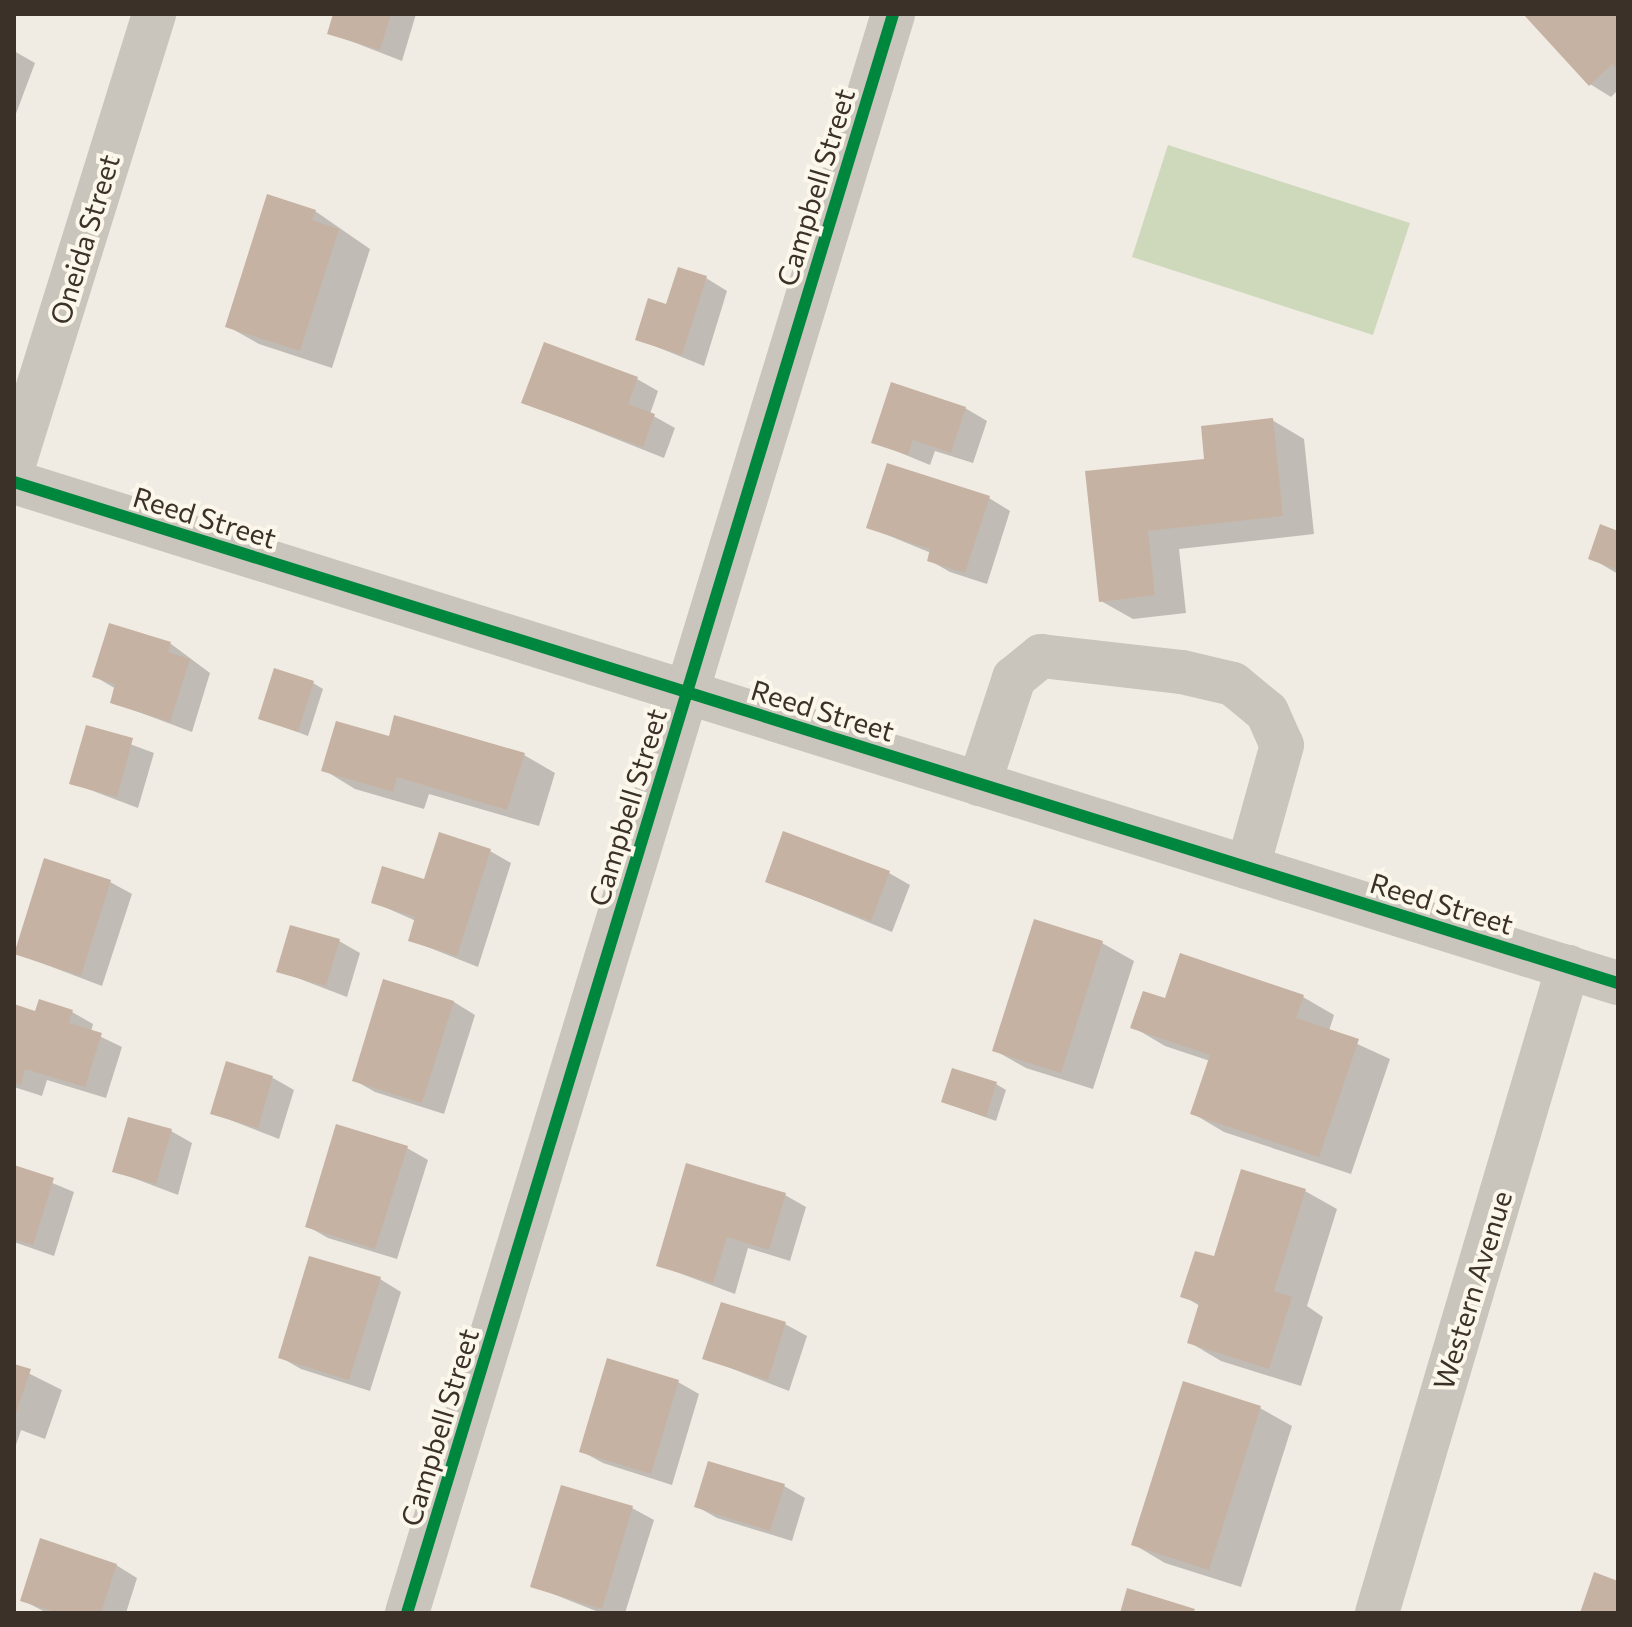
<!DOCTYPE html>
<html>
<head>
<meta charset="utf-8">
<style>
	body { margin:0 }
	#map { position:relative; width:1632px; height:1627px; overflow:hidden; background:#f0ece3; font-family:Commissioner,sans-serif }
	div>[style] { position:absolute }
	.green>* { inset:0; background:#ced8bb }
	.shadow>* { inset:0; background:#0003 }
	.building>* { inset:0; background:#c6b2a3 }
	.minor>* { height:44px; margin:-22px; padding:0 22px; transform-origin:22px; border-radius:22px; background:#c9c4bc }
	.cycleway>* { height:12px; margin:-6px; padding:0 6px; transform-origin:6px; border-radius:6px; background:#00873e }
	span { translate:-50% -50%; white-space:nowrap; text-align:center; line-height:1.15; -webkit-text-stroke:8px #fcf7eb; paint-order:stroke }
	.street-label { font-size:28px; color:#3b3129 }
	.frame { position:absolute; inset:0; border:16px solid #3b3129; pointer-events:none }
</style>
</head>
<body>
<div id="map">
	<div class="green">
		<i style="clip-path:polygon(1168px 145px,1410px 223px,1373px 335px,1132px 257px)"></i>
	</div>
	<div class="shadow">
		<i style="clip-path:polygon(336px 14px,416px 14px,402px 61px,330px 33px)"></i>
		<i style="clip-path:polygon(1526px 14px,1618px 14px,1618px 90px,1611px 97px,1590px 84px)"></i>
		<i style="clip-path:polygon(14px 51px,35px 63px,14px 119px)"></i>
		<i style="clip-path:polygon(315px 211px,370px 249px,332px 368px,259px 344px,227px 326px)"></i>
		<i style="clip-path:polygon(706px 278px,727px 291px,704px 366px,637px 339px,668px 306px)"></i>
		<i style="clip-path:polygon(637px 379px,658px 391px,650px 414px,675px 428px,664px 458px,523px 402px)"></i>
		<i style="clip-path:polygon(965px 408px,987px 421px,973px 463px,935px 451px,930px 465px,874px 442px)"></i>
		<i style="clip-path:polygon(1272px 420px,1304px 439px,1314px 534px,1179px 549px,1186px 613px,1133px 619px,1101px 601px,1087px 473px,1206px 460px)"></i>
		<i style="clip-path:polygon(989px 498px,1010px 511px,987px 584px,950px 572px,929px 560px,931px 553px,868px 527px)"></i>
		<i style="clip-path:polygon(1618px 533px,1618px 574px,1591px 558px)"></i>
		<i style="clip-path:polygon(111px 626px,171px 644px,210px 673px,192px 732px,112px 702px,116px 689px,94px 676px)"></i>
		<i style="clip-path:polygon(313px 683px,323px 689px,308px 736px,260px 718px)"></i>
		<i style="clip-path:polygon(87px 728px,154px 753px,138px 808px,72px 783px)"></i>
		<i style="clip-path:polygon(390px 738px,524px 755px,555px 773px,539px 826px,429px 794px,424px 809px,355px 789px,324px 770px)"></i>
		<i style="clip-path:polygon(490px 851px,511px 863px,478px 967px,410px 940px,416px 921px,373px 902px)"></i>
		<i style="clip-path:polygon(889px 873px,910px 885px,892px 932px,767px 881px)"></i>
		<i style="clip-path:polygon(110px 882px,132px 894px,102px 986px,15px 953px)"></i>
		<i style="clip-path:polygon(339px 941px,360px 953px,347px 997px,279px 971px)"></i>
		<i style="clip-path:polygon(1102px 943px,1134px 961px,1093px 1089px,1026px 1068px,994px 1050px)"></i>
		<i style="clip-path:polygon(384px 981px,454px 1002px,475px 1015px,444px 1114px,375px 1092px,354px 1080px)"></i>
		<i style="clip-path:polygon(1303px 997px,1334px 1015px,1329px 1031px,1390px 1059px,1351px 1174px,1224px 1132px,1192px 1113px,1210px 1061px,1165px 1046px,1133px 1027px)"></i>
		<i style="clip-path:polygon(14px 1006px,36px 1013px,72px 1012px,93px 1024px,91px 1032px,122px 1047px,106px 1098px,47px 1080px,42px 1096px,14px 1087px)"></i>
		<i style="clip-path:polygon(273px 1078px,294px 1090px,279px 1139px,212px 1113px)"></i>
		<i style="clip-path:polygon(996px 1084px,1006px 1090px,996px 1121px,943px 1102px)"></i>
		<i style="clip-path:polygon(171px 1131px,192px 1143px,178px 1195px,115px 1171px)"></i>
		<i style="clip-path:polygon(407px 1148px,428px 1160px,397px 1259px,328px 1238px,307px 1226px)"></i>
		<i style="clip-path:polygon(14px 1167px,74px 1192px,54px 1256px,14px 1242px)"></i>
		<i style="clip-path:polygon(1242px 1172px,1305px 1191px,1337px 1209px,1307px 1306px,1323px 1317px,1301px 1386px,1221px 1361px,1189px 1342px,1200px 1306px,1183px 1296px,1215px 1258px)"></i>
		<i style="clip-path:polygon(785px 1195px,806px 1207px,790px 1261px,748px 1248px,735px 1294px,658px 1265px)"></i>
		<i style="clip-path:polygon(380px 1279px,401px 1292px,370px 1391px,301px 1369px,280px 1357px)"></i>
		<i style="clip-path:polygon(785px 1324px,807px 1336px,789px 1391px,705px 1358px)"></i>
		<i style="clip-path:polygon(14px 1366px,62px 1390px,45px 1439px,21px 1430px,14px 1451px)"></i>
		<i style="clip-path:polygon(678px 1382px,699px 1394px,672px 1485px,603px 1463px,581px 1451px)"></i>
		<i style="clip-path:polygon(1260px 1408px,1292px 1426px,1241px 1587px,1165px 1563px,1133px 1544px)"></i>
		<i style="clip-path:polygon(784px 1486px,805px 1498px,792px 1541px,717px 1518px,696px 1506px)"></i>
		<i style="clip-path:polygon(632px 1508px,654px 1520px,625px 1613px,601px 1613px,533px 1586px)"></i>
		<i style="clip-path:polygon(116px 1565px,137px 1578px,126px 1613px,47px 1613px,22px 1600px)"></i>
	</div>
	<div class="building">
		<i style="clip-path:polygon(333px 14px,391px 14px,380px 50px,327px 34px)"></i>
		<i style="clip-path:polygon(1523px 14px,1613px 14px,1618px 19px,1618px 71px,1612px 64px,1589px 86px)"></i>
		<i style="clip-path:polygon(267px 194px,316px 210px,312px 220px,339px 229px,300px 351px,225px 327px)"></i>
		<i style="clip-path:polygon(678px 267px,707px 276px,682px 355px,635px 340px,648px 298px,666px 304px)"></i>
		<i style="clip-path:polygon(544px 342px,638px 377px,628px 404px,655px 414px,643px 447px,521px 403px)"></i>
		<i style="clip-path:polygon(891px 382px,966px 407px,951px 453px,913px 440px,908px 455px,871px 443px)"></i>
		<i style="clip-path:polygon(1273px 418px,1283px 516px,1148px 531px,1155px 595px,1099px 602px,1085px 471px,1204px 459px,1201px 426px)"></i>
		<i style="clip-path:polygon(887px 463px,990px 496px,965px 573px,927px 561px,930px 549px,866px 528px)"></i>
		<i style="clip-path:polygon(1600px 524px,1618px 531px,1618px 570px,1588px 559px)"></i>
		<i style="clip-path:polygon(109px 623px,171px 642px,168px 652px,190px 659px,170px 722px,110px 703px,115px 684px,92px 677px)"></i>
		<i style="clip-path:polygon(274px 668px,314px 681px,298px 732px,258px 719px)"></i>
		<i style="clip-path:polygon(394px 715px,525px 753px,507px 810px,397px 777px,393px 792px,321px 771px,336px 721px,389px 736px)"></i>
		<i style="clip-path:polygon(86px 725px,133px 738px,117px 797px,69px 784px)"></i>
		<i style="clip-path:polygon(783px 831px,890px 871px,871px 921px,765px 882px)"></i>
		<i style="clip-path:polygon(439px 832px,491px 849px,457px 956px,408px 941px,415px 917px,371px 903px,382px 866px,424px 879px)"></i>
		<i style="clip-path:polygon(44px 858px,111px 880px,81px 976px,14px 954px)"></i>
		<i style="clip-path:polygon(1034px 919px,1103px 941px,1061px 1073px,992px 1051px)"></i>
		<i style="clip-path:polygon(290px 925px,340px 939px,326px 986px,276px 972px)"></i>
		<i style="clip-path:polygon(1180px 953px,1304px 995px,1296px 1018px,1359px 1039px,1319px 1157px,1190px 1114px,1210px 1055px,1130px 1028px,1143px 991px,1165px 998px)"></i>
		<i style="clip-path:polygon(383px 979px,454px 1001px,422px 1103px,352px 1081px)"></i>
		<i style="clip-path:polygon(39px 999px,73px 1010px,69px 1023px,102px 1033px,85px 1087px,25px 1069px,21px 1085px,14px 1083px,14px 1004px,35px 1011px)"></i>
		<i style="clip-path:polygon(226px 1061px,273px 1076px,258px 1128px,210px 1114px)"></i>
		<i style="clip-path:polygon(952px 1068px,997px 1082px,986px 1117px,941px 1102px)"></i>
		<i style="clip-path:polygon(128px 1117px,172px 1129px,156px 1184px,112px 1172px)"></i>
		<i style="clip-path:polygon(336px 1124px,408px 1146px,375px 1249px,305px 1227px)"></i>
		<i style="clip-path:polygon(686px 1163px,786px 1193px,769px 1250px,727px 1237px,713px 1283px,656px 1266px)"></i>
		<i style="clip-path:polygon(14px 1165px,54px 1178px,33px 1245px,14px 1239px)"></i>
		<i style="clip-path:polygon(1241px 1169px,1306px 1189px,1274px 1291px,1292px 1297px,1269px 1369px,1187px 1343px,1199px 1303px,1180px 1297px,1195px 1251px,1214px 1256px)"></i>
		<i style="clip-path:polygon(309px 1256px,381px 1277px,349px 1380px,278px 1358px)"></i>
		<i style="clip-path:polygon(721px 1302px,786px 1322px,768px 1380px,702px 1359px)"></i>
		<i style="clip-path:polygon(607px 1358px,679px 1380px,651px 1474px,579px 1452px)"></i>
		<i style="clip-path:polygon(14px 1364px,31px 1369px,14px 1419px)"></i>
		<i style="clip-path:polygon(1183px 1381px,1261px 1406px,1209px 1570px,1131px 1545px)"></i>
		<i style="clip-path:polygon(708px 1461px,785px 1484px,770px 1531px,694px 1507px)"></i>
		<i style="clip-path:polygon(561px 1485px,633px 1506px,602px 1609px,530px 1587px)"></i>
		<i style="clip-path:polygon(40px 1538px,117px 1564px,101px 1613px,59px 1613px,20px 1601px)"></i>
		<i style="clip-path:polygon(1594px 1572px,1618px 1581px,1618px 1613px,1580px 1613px)"></i>
		<i style="clip-path:polygon(1127px 1588px,1195px 1609px,1193px 1613px,1120px 1613px)"></i>
	</div>
	<div class="minor">
		<i style="left:14px;top:464px;width:471px;rotate:-72.7deg"></i>
		<i style="left:14px;top:482px;width:1680px;rotate:17.35deg"></i>
		<i style="left:979px;top:784px;width:112px;rotate:-71.7deg"></i>
		<i style="left:1014px;top:678px;width:35px;rotate:-39deg"></i>
		<i style="left:1041px;top:656px;width:142px;rotate:6.5deg"></i>
		<i style="left:1182px;top:672px;width:52px;rotate:13.2deg"></i>
		<i style="left:1233px;top:684px;width:44px;rotate:39.5deg"></i>
		<i style="left:1267px;top:712px;width:36px;rotate:66deg"></i>
		<i style="left:1282px;top:745px;width:127px;rotate:105.6deg"></i>
		<i style="left:407px;top:1613px;width:1671px;rotate:-73.09deg"></i>
		<i style="left:1377px;top:1613px;width:674px;rotate:-73.53deg"></i>
	</div>
	<div class="cycleway">
		<i style="left:14px;top:482px;width:1680px;rotate:17.35deg"></i>
		<i style="left:407px;top:1613px;width:1671px;rotate:-73.09deg"></i>
	</div>
	<div class="street-label">
		<span style="left:815px;top:187px;rotate:-73deg">Campbell Street</span>
		<span style="left:84px;top:239px;rotate:-73deg">Oneida Street</span>
		<span style="left:205px;top:517px;rotate:17deg">Reed Street</span>
		<span style="left:823px;top:710px;rotate:17deg">Reed Street</span>
		<span style="left:627px;top:807px;rotate:-73deg">Campbell Street</span>
		<span style="left:1442px;top:903px;rotate:17deg">Reed Street</span>
		<span style="left:1472px;top:1290px;rotate:-73deg">Western Avenue</span>
		<span style="left:439px;top:1427px;rotate:-73deg">Campbell Street</span>
	</div>
	<div class="frame"></div>
</div>
</body>
</html>
